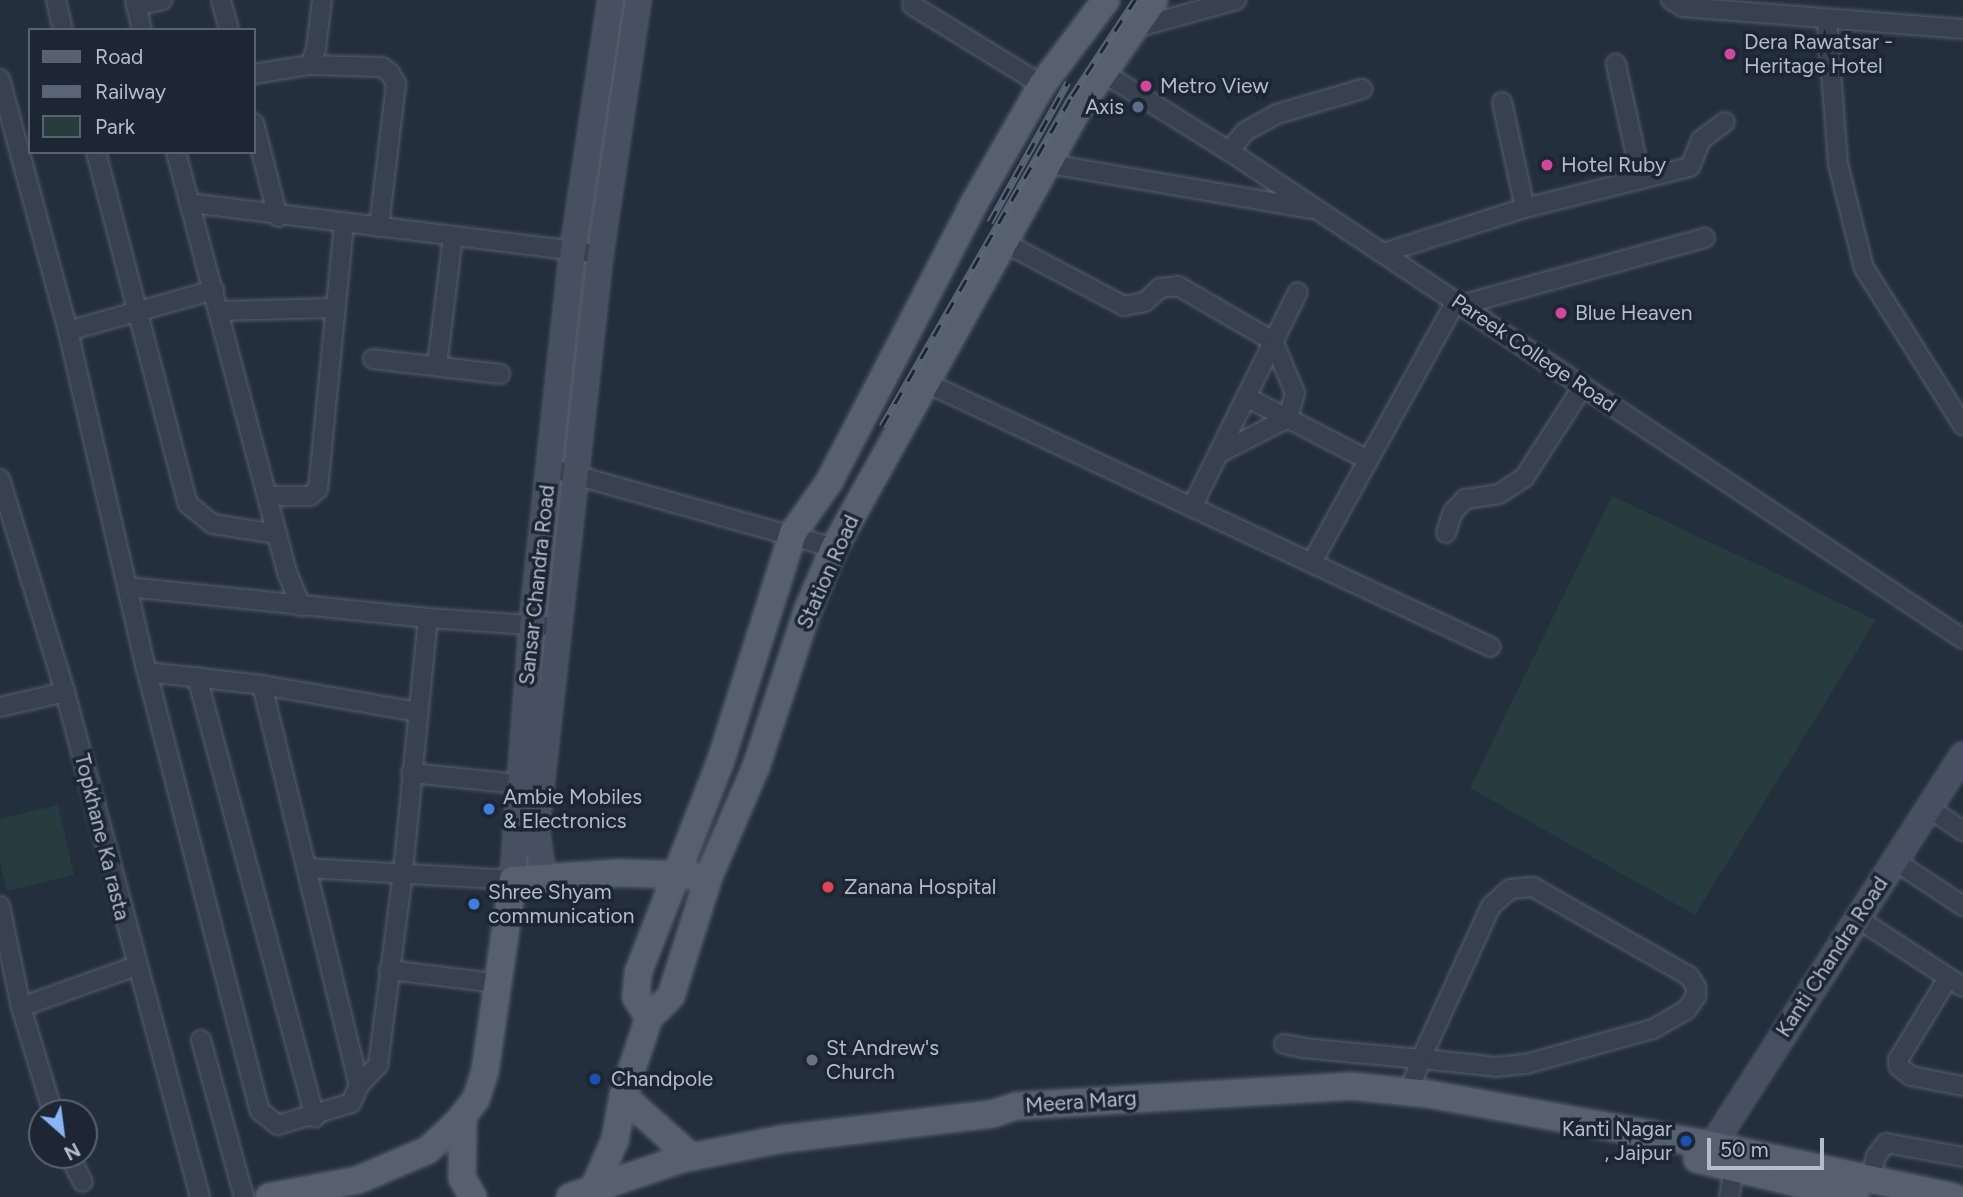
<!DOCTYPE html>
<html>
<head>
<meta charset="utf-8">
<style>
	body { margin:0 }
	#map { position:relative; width:1963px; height:1197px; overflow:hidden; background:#242f3e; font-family:Figtree,sans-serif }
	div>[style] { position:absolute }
	.green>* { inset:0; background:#263c3f }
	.roads { filter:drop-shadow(0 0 2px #565f6c) drop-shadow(0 0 2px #565f6c) }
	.street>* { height:18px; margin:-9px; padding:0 9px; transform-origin:9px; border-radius:9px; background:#38414e }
	.secondary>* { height:24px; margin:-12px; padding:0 12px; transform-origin:12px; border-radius:12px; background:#465061 }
	.primary>* { height:26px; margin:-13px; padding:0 13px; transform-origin:13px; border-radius:13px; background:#56606e }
	.rail>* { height:7px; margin-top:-3.5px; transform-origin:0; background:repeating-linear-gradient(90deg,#1d2633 0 13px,#5a6575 0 26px); box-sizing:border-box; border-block:2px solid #5a6575 }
	.dots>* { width:19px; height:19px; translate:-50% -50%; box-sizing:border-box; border:4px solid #1d2633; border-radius:50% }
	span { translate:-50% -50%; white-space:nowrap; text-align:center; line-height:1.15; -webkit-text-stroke:7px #1d2633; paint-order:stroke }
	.poi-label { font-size:21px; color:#b4bcc9 }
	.left { translate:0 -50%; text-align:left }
	.right { translate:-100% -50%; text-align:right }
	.street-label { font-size:21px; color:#b4bcc9 }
	.legend { position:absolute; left:28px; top:28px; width:228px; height:126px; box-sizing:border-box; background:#1d2633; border:2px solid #59626f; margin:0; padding:9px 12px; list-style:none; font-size:21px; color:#b4bcc9 }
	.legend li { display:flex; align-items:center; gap:14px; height:35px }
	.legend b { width:35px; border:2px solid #59626f }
	.north { position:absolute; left:28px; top:1099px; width:70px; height:70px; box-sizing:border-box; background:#1d2633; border:2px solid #59626f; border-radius:50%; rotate:152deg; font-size:19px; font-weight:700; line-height:28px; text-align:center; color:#b4bcc9 }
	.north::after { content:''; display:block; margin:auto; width:24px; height:32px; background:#8ab4f8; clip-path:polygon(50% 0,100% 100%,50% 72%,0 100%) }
	.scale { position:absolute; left:1707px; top:1138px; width:117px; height:32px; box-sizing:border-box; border:4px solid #b4bcc9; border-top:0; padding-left:9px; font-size:21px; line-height:24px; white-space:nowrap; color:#b4bcc9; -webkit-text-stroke:5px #1d2633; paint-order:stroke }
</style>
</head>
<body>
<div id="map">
	<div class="green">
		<i style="clip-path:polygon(1612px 496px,1876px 620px,1695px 915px,1470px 788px)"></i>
		<i style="clip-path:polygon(58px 805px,74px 875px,7px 891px,0 862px,0 819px)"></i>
	</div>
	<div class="roads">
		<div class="street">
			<i style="left:56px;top:0;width:31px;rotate:77deg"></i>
			<i style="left:135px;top:0;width:31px;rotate:77deg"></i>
			<i style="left:221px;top:0;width:31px;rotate:75deg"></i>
			<i style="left:1671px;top:0;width:14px;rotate:30deg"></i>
			<i style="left:1683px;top:7px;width:281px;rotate:4.5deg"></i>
			<i style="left:912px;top:5px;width:153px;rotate:31.6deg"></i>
			<i style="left:136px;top:6px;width:27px;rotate:-13deg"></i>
			<i style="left:1827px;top:20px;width:144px;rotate:85.6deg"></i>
			<i style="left:1838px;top:164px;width:107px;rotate:76deg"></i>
			<i style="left:1864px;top:268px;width:186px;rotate:57.8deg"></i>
			<i style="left:1131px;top:29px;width:109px;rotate:-15.4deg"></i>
			<i style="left:310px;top:65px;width:17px;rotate:-69deg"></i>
			<i style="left:316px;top:49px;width:49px;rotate:-83deg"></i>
			<i style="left:1102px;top:72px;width:150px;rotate:31.9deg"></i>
			<i style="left:1229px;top:151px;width:881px;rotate:33.62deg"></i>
			<i style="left:254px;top:74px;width:57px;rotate:-9.1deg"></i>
			<i style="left:310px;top:65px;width:72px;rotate:1.6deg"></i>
			<i style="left:382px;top:67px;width:10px;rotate:37deg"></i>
			<i style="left:390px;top:73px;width:13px;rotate:61deg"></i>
			<i style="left:396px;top:84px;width:144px;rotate:96.8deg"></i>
			<i style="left:0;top:79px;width:261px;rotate:74.9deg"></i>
			<i style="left:68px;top:331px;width:350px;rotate:77deg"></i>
			<i style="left:147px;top:672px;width:453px;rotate:75.6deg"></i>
			<i style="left:260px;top:1111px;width:23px;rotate:38deg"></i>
			<i style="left:278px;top:1125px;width:76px;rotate:-16.8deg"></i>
			<i style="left:351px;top:1103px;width:20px;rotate:-66deg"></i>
			<i style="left:359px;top:1085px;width:28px;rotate:-46deg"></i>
			<i style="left:378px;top:1065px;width:195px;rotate:-82.6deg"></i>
			<i style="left:403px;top:872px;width:255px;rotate:-84.4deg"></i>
			<i style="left:1502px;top:102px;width:108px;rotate:77.8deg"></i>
			<i style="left:254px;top:123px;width:97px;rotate:75.7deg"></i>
			<i style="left:1229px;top:151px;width:26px;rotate:-50deg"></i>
			<i style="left:1246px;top:131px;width:35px;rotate:-29deg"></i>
			<i style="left:1277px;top:114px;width:89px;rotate:-16.4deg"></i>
			<i style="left:96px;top:152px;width:364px;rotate:75.4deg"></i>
			<i style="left:188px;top:504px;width:32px;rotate:39deg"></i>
			<i style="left:213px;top:524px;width:65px;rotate:8.9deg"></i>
			<i style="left:176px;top:152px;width:438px;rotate:75.2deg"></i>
			<i style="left:288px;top:575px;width:34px;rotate:67deg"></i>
			<i style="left:1049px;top:164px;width:266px;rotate:9.7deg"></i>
			<i style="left:1641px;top:179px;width:50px;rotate:-13.8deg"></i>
			<i style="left:1690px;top:167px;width:29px;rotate:-68deg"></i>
			<i style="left:1701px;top:140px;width:30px;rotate:-37deg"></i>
			<i style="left:190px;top:203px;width:413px;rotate:7.1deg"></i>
			<i style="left:1005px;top:243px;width:135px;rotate:27.9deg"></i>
			<i style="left:1124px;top:306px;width:21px;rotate:-11deg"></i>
			<i style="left:1145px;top:302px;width:21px;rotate:-43deg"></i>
			<i style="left:1160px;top:288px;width:18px;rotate:-6deg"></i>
			<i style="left:1178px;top:286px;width:110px;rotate:30.1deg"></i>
			<i style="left:1273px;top:341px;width:56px;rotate:67.1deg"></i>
			<i style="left:1295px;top:393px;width:26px;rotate:106deg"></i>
			<i style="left:1288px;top:418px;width:79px;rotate:152.8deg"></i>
			<i style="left:1383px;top:253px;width:149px;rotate:-17.6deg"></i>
			<i style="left:1525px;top:208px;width:120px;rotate:-14deg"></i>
			<i style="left:1641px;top:179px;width:118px;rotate:-102.3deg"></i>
			<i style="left:1461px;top:305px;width:253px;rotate:-15.4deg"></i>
			<i style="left:218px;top:311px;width:116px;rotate:-1.5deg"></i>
			<i style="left:68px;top:331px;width:152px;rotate:-15.7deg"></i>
			<i style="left:373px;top:359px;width:128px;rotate:6.7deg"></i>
			<i style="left:437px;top:366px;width:131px;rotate:-83deg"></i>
			<i style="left:929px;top:384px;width:620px;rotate:25.08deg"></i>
			<i style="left:1246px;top:397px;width:137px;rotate:27.3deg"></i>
			<i style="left:550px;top:468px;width:295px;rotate:15.7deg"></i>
			<i style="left:0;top:479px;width:223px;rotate:73deg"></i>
			<i style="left:65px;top:692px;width:523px;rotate:75.03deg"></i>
			<i style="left:267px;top:496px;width:43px"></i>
			<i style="left:310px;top:496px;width:11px;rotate:-41deg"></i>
			<i style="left:318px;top:489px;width:268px;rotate:-84.4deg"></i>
			<i style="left:1193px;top:505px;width:237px;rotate:-63.8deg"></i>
			<i style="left:1446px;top:533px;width:22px;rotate:-72deg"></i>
			<i style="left:1453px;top:512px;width:18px;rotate:-47deg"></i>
			<i style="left:1465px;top:499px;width:34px;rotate:-8deg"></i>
			<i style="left:1499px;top:494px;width:30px;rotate:-33deg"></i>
			<i style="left:1524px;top:478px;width:109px;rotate:-57.3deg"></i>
			<i style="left:1312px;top:562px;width:298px;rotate:-61.1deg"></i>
			<i style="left:128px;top:587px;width:302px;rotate:5.9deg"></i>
			<i style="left:428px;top:618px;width:131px;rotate:3.9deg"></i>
			<i style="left:147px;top:672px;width:116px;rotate:6.4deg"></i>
			<i style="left:262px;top:685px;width:158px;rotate:9.8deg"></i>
			<i style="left:197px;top:677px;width:456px;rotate:75deg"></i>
			<i style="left:262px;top:685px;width:412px;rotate:76.4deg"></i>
			<i style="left:0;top:707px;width:67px;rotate:-13deg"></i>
			<i style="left:411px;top:773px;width:108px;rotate:5.9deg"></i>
			<i style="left:1929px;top:808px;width:41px;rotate:34.1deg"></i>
			<i style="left:1895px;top:861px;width:82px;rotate:33.5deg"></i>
			<i style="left:306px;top:868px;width:207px;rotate:3.3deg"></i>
			<i style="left:0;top:906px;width:103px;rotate:78.3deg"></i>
			<i style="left:21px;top:1007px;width:111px;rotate:73.2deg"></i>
			<i style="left:1857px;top:918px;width:126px;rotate:33.1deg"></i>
			<i style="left:389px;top:970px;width:107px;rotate:7deg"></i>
			<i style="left:1948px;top:978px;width:96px;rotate:121.4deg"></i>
			<i style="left:1898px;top:1060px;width:7px;rotate:82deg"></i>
			<i style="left:1899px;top:1067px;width:15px;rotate:37deg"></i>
			<i style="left:1911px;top:1076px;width:53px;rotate:10.9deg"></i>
			<i style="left:21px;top:1007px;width:122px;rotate:-19.6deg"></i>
			<i style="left:201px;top:1040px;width:163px;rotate:74.7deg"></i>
			<i style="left:1284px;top:1044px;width:20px;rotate:11deg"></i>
			<i style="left:1304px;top:1048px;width:51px;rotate:5.6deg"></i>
			<i style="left:1355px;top:1053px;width:66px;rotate:5.2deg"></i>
			<i style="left:1421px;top:1059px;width:50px;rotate:5.7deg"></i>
			<i style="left:1471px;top:1064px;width:24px;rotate:7deg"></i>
			<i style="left:1495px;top:1067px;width:31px;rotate:-6deg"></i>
			<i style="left:1526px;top:1064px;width:132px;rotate:-15.4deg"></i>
			<i style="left:1653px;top:1029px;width:39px;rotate:-30deg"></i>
			<i style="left:1687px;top:1009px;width:16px;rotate:-55deg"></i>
			<i style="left:1696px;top:996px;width:9px;rotate:-90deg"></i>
			<i style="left:1696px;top:987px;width:13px;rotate:-122deg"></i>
			<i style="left:1689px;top:976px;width:180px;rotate:-150.3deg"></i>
			<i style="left:1533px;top:887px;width:23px;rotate:175deg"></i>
			<i style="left:1510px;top:889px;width:25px;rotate:138deg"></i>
			<i style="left:1491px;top:906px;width:168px;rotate:114.6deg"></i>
			<i style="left:1421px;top:1059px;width:35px;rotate:110deg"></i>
			<i style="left:69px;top:1155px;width:30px;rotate:63deg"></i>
			<i style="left:1870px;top:1180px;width:25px;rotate:-76deg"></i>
			<i style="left:1876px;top:1156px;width:16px;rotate:-52deg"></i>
			<i style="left:1886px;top:1143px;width:78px;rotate:10.3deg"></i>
			<i style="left:1729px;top:1197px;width:28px;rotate:-80deg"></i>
		</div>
		<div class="secondary">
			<i style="left:543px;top:878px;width:49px;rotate:-98.1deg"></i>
			<i style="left:536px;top:829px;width:579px;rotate:-83.65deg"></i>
			<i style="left:600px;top:254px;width:257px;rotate:-81.5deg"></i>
			<i style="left:513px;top:880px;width:255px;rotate:-85.7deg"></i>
			<i style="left:532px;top:626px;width:377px;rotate:-83.8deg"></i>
			<i style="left:573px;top:251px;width:254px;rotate:-81.4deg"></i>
			<i style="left:1703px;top:1160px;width:481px;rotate:-57.3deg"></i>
		</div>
		<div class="primary">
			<i style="left:649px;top:1018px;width:25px;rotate:-122deg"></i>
			<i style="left:636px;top:997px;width:24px;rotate:-85deg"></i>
			<i style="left:638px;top:973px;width:229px;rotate:-68.7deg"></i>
			<i style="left:721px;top:760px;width:238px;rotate:-72.4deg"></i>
			<i style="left:793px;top:533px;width:62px;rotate:-54.8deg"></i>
			<i style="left:829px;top:482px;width:312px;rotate:-62.5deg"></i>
			<i style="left:973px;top:205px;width:138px;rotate:-60.1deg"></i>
			<i style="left:1042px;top:85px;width:106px;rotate:-53deg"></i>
			<i style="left:623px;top:1096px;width:91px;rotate:41.9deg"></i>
			<i style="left:463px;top:1115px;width:63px;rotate:90.9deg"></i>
			<i style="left:462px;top:1178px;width:22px;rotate:60deg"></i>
			<i style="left:1697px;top:1159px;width:163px;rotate:13.4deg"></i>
			<i style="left:595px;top:1185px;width:49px;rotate:-66deg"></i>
			<i style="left:615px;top:1140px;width:45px;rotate:-79.7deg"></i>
			<i style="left:623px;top:1096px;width:82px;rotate:-71.6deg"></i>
			<i style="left:649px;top:1018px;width:31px;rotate:-45deg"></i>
			<i style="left:671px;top:996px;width:126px;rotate:-72.4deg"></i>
			<i style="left:709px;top:876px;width:119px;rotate:-66.7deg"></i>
			<i style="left:756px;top:767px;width:166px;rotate:-71.8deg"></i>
			<i style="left:808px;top:609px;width:66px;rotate:-66.9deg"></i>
			<i style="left:834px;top:548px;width:500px;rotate:-60.92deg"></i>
			<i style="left:1077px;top:111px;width:135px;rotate:-55.3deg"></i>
			<i style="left:269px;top:1197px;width:91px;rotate:-10.8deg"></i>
			<i style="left:358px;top:1180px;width:76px;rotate:-23.2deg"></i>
			<i style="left:428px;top:1150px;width:41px;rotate:-43deg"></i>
			<i style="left:458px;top:1122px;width:29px;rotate:-52deg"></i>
			<i style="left:476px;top:1099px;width:29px;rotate:-72deg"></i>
			<i style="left:485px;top:1071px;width:193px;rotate:-81.7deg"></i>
			<i style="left:513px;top:880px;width:106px;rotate:-3.8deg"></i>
			<i style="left:619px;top:873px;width:71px;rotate:1.6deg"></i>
			<i style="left:570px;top:1197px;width:117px;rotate:-18.9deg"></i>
			<i style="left:681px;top:1159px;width:103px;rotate:-11.2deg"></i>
			<i style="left:782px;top:1139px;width:211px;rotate:-6.8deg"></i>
			<i style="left:992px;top:1114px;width:26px;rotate:-18deg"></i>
			<i style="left:1017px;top:1106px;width:334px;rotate:-3.4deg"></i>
			<i style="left:1350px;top:1086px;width:79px;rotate:5.8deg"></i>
			<i style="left:1429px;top:1094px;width:287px;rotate:10.3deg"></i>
			<i style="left:1711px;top:1145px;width:248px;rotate:12.1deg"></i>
		</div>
	</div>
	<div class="rail">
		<i style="left:990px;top:222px;width:160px;rotate:-60.9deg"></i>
		<i style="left:882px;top:426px;width:381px;rotate:-60.1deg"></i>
		<i style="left:1072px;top:96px;width:115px;rotate:-56.7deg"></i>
	</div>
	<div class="dots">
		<i style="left:1730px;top:54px;background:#d1479c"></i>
		<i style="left:1146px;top:86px;background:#d1479c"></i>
		<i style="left:1138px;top:107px;background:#5c6f8a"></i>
		<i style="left:1547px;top:165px;background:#d1479c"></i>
		<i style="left:1561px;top:313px;background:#d1479c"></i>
		<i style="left:489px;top:809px;background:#3f7fe0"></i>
		<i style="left:828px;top:887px;background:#e0444e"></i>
		<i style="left:474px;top:904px;background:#3f7fe0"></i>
		<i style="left:812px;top:1060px;background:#6b7280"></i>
		<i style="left:595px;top:1079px;background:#1a4fb4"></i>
		<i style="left:1686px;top:1141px;background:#1a4fb4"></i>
	</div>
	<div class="poi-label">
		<span class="left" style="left:1744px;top:54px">Dera Rawatsar -<br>Heritage Hotel</span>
		<span class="left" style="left:1160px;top:86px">Metro View</span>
		<span class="right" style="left:1124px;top:107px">Axis</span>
		<span class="left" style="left:1561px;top:165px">Hotel Ruby</span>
		<span class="left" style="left:1575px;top:313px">Blue Heaven</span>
		<span class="left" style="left:503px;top:809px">Ambie Mobiles<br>&amp; Electronics</span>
		<span class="left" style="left:844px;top:887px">Zanana Hospital</span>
		<span class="left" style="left:488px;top:904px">Shree Shyam<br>communication</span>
		<span class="left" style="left:826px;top:1060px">St Andrew's<br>Church</span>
		<span class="left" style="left:611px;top:1079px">Chandpole</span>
		<span class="right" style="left:1672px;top:1141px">Kanti Nagar<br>, Jaipur</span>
	</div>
	<div class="street-label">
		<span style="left:1534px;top:353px;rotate:34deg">Pareek College Road</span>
		<span style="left:828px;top:572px;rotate:-66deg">Station Road</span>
		<span style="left:537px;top:585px;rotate:-84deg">Sansar Chandra Road</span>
		<span style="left:102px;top:837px;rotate:76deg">Topkhane Ka rasta</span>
		<span style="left:1832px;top:957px;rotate:-57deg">Kanti Chandra Road</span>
		<span style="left:1081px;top:1102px;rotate:-4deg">Meera Marg</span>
	</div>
	<ul class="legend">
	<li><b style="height:9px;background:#56606e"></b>Road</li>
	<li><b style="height:9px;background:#5a6575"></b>Railway</li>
	<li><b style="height:19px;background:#263c3f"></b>Park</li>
	</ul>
	<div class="north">N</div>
	<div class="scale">50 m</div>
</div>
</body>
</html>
